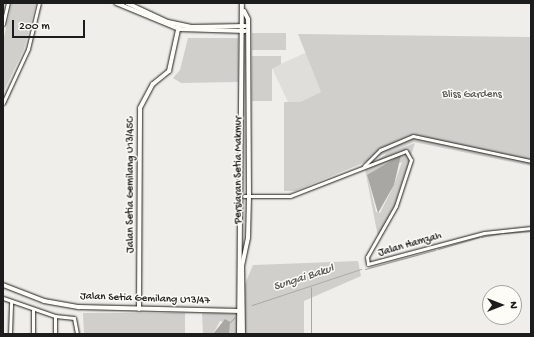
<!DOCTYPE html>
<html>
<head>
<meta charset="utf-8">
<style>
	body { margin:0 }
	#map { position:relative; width:534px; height:337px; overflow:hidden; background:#f0eeea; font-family:"Gochi Hand",sans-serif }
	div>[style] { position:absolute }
	.built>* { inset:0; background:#e0deda }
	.green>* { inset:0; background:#d0cfcc }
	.water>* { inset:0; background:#a8a7a3 }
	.stream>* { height:1px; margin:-0.5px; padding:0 0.5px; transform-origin:0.5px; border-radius:0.5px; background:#a8a7a3 }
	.roads { filter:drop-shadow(0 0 1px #1c1c1c) drop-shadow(0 0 1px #1c1c1c) }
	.street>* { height:3px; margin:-1.5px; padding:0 1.5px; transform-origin:1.5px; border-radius:1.5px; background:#fdfcf7 }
	.secondary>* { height:4px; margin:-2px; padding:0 2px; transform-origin:2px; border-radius:2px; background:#fdfcf7 }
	span { translate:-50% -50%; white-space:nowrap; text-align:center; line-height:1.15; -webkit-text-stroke:3px #fdfcf7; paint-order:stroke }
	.park-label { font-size:11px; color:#5b5b5a }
	.street-label { font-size:11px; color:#1c1c1c }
	.water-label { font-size:12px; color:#5b5b59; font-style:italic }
	.frame { position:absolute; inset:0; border:4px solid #1c1c1c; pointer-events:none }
	.north { position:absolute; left:482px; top:285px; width:40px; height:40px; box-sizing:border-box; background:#fdfcf7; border:1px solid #a3a29f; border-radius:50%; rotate:90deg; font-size:11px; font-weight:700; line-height:16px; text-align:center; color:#1c1c1c }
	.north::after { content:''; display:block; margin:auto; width:14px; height:18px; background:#1c1c1c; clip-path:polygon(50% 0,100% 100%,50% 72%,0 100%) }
	.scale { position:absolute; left:12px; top:20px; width:73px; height:18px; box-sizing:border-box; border:2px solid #1c1c1c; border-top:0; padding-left:5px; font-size:12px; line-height:14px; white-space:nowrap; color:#1c1c1c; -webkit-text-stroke:3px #fdfcf7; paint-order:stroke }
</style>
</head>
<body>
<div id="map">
	<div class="built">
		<i style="clip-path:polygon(307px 52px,321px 92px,300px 102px,288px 102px,272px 68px)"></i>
	</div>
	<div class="green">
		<i style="clip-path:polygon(12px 3px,36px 3px,24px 49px,3px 93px,3px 41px)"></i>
		<i style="clip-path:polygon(252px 33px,286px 33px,286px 50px,252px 50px)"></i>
		<i style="clip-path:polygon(298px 34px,531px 37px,531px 166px,414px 142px,295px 191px,284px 191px,284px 102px,300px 102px,321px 92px)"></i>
		<i style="clip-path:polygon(188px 38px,238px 38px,238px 82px,181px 83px,173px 78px,180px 70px)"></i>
		<i style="clip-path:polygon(252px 56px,281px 56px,281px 64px,272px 69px,272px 101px,252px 101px)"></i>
		<i style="clip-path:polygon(evenodd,415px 143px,393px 210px,378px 237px,365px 169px,389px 152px,415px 143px,402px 162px,394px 185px,380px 213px,376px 212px,367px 175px,402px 162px)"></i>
		<i style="clip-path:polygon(358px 261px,361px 276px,304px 301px,304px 334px,245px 334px,245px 284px,253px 265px)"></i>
		<i style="clip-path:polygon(83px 313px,185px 313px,185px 334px,84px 334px)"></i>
		<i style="clip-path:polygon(202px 313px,237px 314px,237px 334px,229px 334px,229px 323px,220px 321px,213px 334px,203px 334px)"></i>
	</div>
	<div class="water">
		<i style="clip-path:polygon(401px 155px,394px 185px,378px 213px,367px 175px)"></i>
		<i style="clip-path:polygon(225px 319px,230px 322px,229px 334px,213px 334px)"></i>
	</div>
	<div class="stream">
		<i style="left:504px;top:233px;width:27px;rotate:-4deg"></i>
		<i style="left:481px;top:237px;width:21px;rotate:-11deg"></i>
		<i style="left:438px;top:249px;width:43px;rotate:-16.3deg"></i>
		<i style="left:365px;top:269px;width:73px;rotate:-15.2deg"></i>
		<i style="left:252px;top:305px;width:115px;rotate:-18.3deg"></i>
		<i style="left:229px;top:323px;width:8px;rotate:-45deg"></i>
		<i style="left:311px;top:334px;width:47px;rotate:-90deg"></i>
	</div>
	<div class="roads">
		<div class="street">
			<i style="left:3px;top:24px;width:22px;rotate:-77deg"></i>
			<i style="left:3px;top:103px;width:60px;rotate:-65.2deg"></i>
			<i style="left:28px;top:49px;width:47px;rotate:-76.6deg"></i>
			<i style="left:364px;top:166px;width:23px;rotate:-45deg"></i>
			<i style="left:380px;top:150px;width:36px;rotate:-23deg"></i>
			<i style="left:413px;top:136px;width:121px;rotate:12deg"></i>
			<i style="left:244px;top:196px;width:46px"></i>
			<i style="left:290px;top:196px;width:124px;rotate:-21.2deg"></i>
			<i style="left:406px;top:151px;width:10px;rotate:61deg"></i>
			<i style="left:411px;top:160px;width:48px;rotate:108.1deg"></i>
			<i style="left:396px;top:206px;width:59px;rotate:119.6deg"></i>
			<i style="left:367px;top:257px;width:7px;rotate:82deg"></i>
			<i style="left:368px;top:264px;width:120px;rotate:-15deg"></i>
			<i style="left:484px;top:233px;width:47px;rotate:-6.1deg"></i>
			<i style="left:3px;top:298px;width:55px;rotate:19.1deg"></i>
			<i style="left:55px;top:316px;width:19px;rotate:6deg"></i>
			<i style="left:74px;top:318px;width:16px;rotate:79deg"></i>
			<i style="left:10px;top:334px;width:33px;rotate:-88deg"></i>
			<i style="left:33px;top:334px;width:24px;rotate:-90deg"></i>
			<i style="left:55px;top:334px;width:18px;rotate:-90deg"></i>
		</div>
		<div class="secondary">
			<i style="left:116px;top:3px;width:68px;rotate:22.4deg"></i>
			<i style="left:179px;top:29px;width:66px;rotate:1.7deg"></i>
			<i style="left:127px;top:3px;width:45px;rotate:24.9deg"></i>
			<i style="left:168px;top:22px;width:24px;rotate:12deg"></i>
			<i style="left:191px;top:27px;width:54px;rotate:-1.1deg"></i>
			<i style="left:3px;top:285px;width:44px;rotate:21.3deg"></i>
			<i style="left:44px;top:301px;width:36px;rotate:10deg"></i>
			<i style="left:79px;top:307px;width:161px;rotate:1.4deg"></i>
			<i style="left:139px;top:309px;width:201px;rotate:-89.7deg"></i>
			<i style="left:140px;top:108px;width:27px;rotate:-62deg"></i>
			<i style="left:153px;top:84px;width:21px;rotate:-39deg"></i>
			<i style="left:169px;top:71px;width:47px;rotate:-77.7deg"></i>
			<i style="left:239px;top:334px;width:331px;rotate:-89.5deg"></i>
			<i style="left:243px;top:334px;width:68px;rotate:-90.8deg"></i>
			<i style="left:242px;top:266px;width:29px;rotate:-78deg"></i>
			<i style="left:248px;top:238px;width:42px;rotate:-88.6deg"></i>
			<i style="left:249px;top:196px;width:177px;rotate:-90.3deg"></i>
			<i style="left:248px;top:19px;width:9px;rotate:-117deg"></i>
		</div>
	</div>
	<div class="park-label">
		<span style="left:472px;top:95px">Bliss Gardens</span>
	</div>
	<div class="street-label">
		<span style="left:239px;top:170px;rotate:-90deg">Persiaran Setia Makmur</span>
		<span style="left:131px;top:185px;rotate:-90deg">Jalan Setia Gemilang U13/45C</span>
		<span style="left:410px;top:245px;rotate:-16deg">Jalan Hamzah</span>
		<span style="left:145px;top:299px;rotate:2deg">Jalan Setia Gemilang U13/47</span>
	</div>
	<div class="water-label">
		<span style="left:304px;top:279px;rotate:-18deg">Sungai Bakul</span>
	</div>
	<div class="frame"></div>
	<div class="north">N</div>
	<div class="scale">200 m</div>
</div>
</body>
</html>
